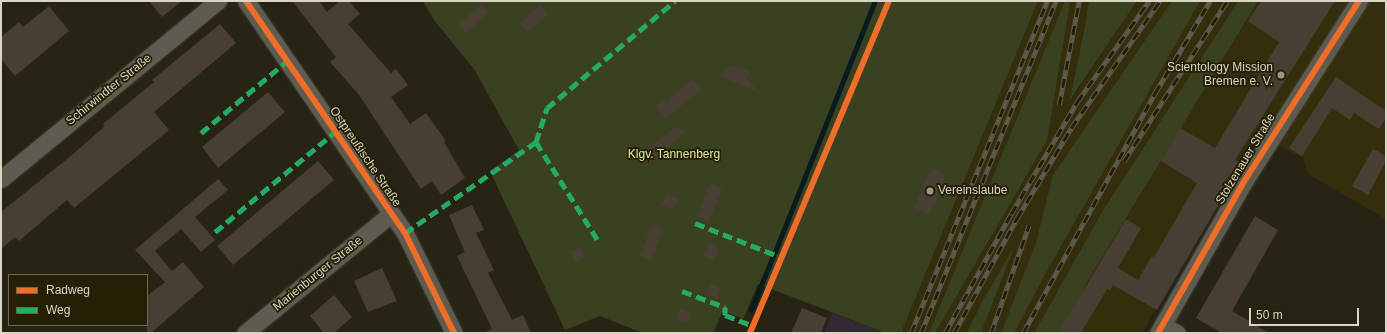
<!DOCTYPE html>
<html>
<head>
<meta charset="utf-8">
<style>
	body { margin:0 }
	#map { position:relative; width:1387px; height:334px; overflow:hidden; background:#272415; font-family:Arial,sans-serif }
	div>[style] { position:absolute }
	.built>* { inset:0; background:#352e0d }
	.industrial>* { inset:0; background:#342a35 }
	.green>* { inset:0; background:#3a4121 }
	.stream>* { height:4.5px; margin:-2.25px; padding:0 2.25px; transform-origin:2.25px; border-radius:2.25px; background:#081c1f }
	.building>* { inset:0; background:#483e34 }
	.roads { filter:drop-shadow(0 0 1px #403d32) drop-shadow(0 0 1px #403d32) }
	.street>* { height:17px; margin:-8.5px; padding:0 8.5px; transform-origin:8.5px; border-radius:8.5px; background:#5e5c50 }
	.rail>* { height:4.5px; margin-top:-2.25px; transform-origin:0; background:repeating-linear-gradient(90deg,#241f05 0 9px,#5d5b50 0 18px); box-sizing:border-box; border-block:1px solid #5d5b50 }
	.quiet>* { height:5px; margin-top:-2.5px; transform-origin:0; background:repeating-linear-gradient(90deg,#26ab63 0 10px,transparent 0 15px) }
	.cycleway>* { height:6px; margin:-3px; padding:0 3px; transform-origin:3px; border-radius:3px; background:#ee6e29 }
	.dots>* { width:11px; height:11px; translate:-50% -50%; box-sizing:border-box; border:2px solid #241f05; border-radius:50% }
	span { translate:-50% -50%; white-space:nowrap; text-align:center; line-height:1.15; -webkit-text-stroke:3.5px #241f05; paint-order:stroke }
	.poi-label { font-size:12px; color:#d9d6c6 }
	.right { translate:-100% -50%; text-align:right }
	.left { translate:0 -50%; text-align:left }
	.street-label { font-size:12px; color:#d9d6c6 }
	.park-label { font-size:12px; color:#dcee9d }
	.frame { position:absolute; inset:0; border:2px solid #d9d6c6; pointer-events:none }
	.legend { position:absolute; left:8px; top:274px; width:140px; height:52px; box-sizing:border-box; background:#241f05; border:1px solid #6c6852; margin:0; padding:5px 7px; list-style:none; font-size:12px; color:#d9d6c6 }
	.legend li { display:flex; align-items:center; gap:8px; height:20px }
	.legend b { width:20px; border:1px solid #6c6852 }
	.scale { position:absolute; left:1249px; top:308px; width:110px; height:18px; box-sizing:border-box; border:2px solid #d9d6c6; border-top:0; padding-left:5px; font-size:12px; line-height:14px; white-space:nowrap; color:#d9d6c6; -webkit-text-stroke:3px #241f05; paint-order:stroke }
</style>
</head>
<body>
<div id="map">
	<div class="built">
		<i style="clip-path:polygon(1038px 1px,1089px 1px,1071px 100px,1137px 1px,1238px 1px,1102px 212px,1034px 333px,901px 333px)"></i>
		<i style="clip-path:polygon(1258px 1px,1386px 1px,1386px 219px,1308px 174px,1303px 158px,1258px 134px,1142px 333px,1062px 333px,1089px 279px)"></i>
	</div>
	<div class="industrial">
		<i style="clip-path:polygon(832px 313px,881px 331px,824px 333px)"></i>
	</div>
	<div class="green">
		<i style="clip-path:polygon(423px 1px,1038px 1px,901px 333px,881px 333px,881px 331px,758px 284px,743px 319px,723px 311px,713px 333px,643px 333px,600px 316px,565px 330px,490px 171px,519px 150px,474px 69px,434px 20px)"></i>
		<i style="clip-path:polygon(1065px 1px,1070px 1px,1047px 140px,935px 333px,929px 333px)"></i>
		<i style="clip-path:polygon(1089px 1px,1137px 1px,1070px 100px,1085px 25px)"></i>
		<i style="clip-path:polygon(1172px 1px,1200px 1px,1048px 269px,1014px 333px,1001px 333px,1036px 243px,1053px 175px)"></i>
		<i style="clip-path:polygon(1238px 1px,1258px 1px,1089px 279px,1062px 333px,1034px 333px,1102px 212px)"></i>
		<i style="clip-path:polygon(1014px 247px,981px 333px,967px 333px,983px 300px)"></i>
	</div>
	<div class="stream">
		<i style="left:775px;top:252px;width:270px;rotate:-68.3deg"></i>
		<i style="left:751px;top:310px;width:58px;rotate:-67.8deg"></i>
	</div>
	<div class="building">
		<i style="clip-path:polygon(149px 1px,182px 1px,162px 17px)"></i>
		<i style="clip-path:polygon(292px 1px,319px 1px,327px 12px,340px 1px,349px 1px,360px 14px,348px 24px,391px 73px,396px 69px,408px 85px,391px 97px,410px 124px,426px 113px,446px 141px,444px 142px,465px 178px,441px 195px,432px 181px,421px 189px,359px 95px,330px 62px,336px 57px)"></i>
		<i style="clip-path:polygon(1261px 1px,1335px 1px,1235px 160px,1238px 162px,1214px 201px,1219px 204px,1157px 310px,1113px 285px,1110px 291px,1107px 289px,1081px 333px,1058px 333px,1126px 219px,1141px 228px,1118px 268px,1138px 280px,1152px 256px,1154px 257px,1197px 183px,1161px 161px,1180px 128px,1215px 148px,1279px 42px,1248px 21px)"></i>
		<i style="clip-path:polygon(481px 5px,488px 13px,466px 33px,458px 24px)"></i>
		<i style="clip-path:polygon(541px 5px,548px 15px,527px 32px,519px 23px)"></i>
		<i style="clip-path:polygon(49px 6px,69px 31px,15px 76px,1px 59px,1px 37px,19px 22px,23px 27px)"></i>
		<i style="clip-path:polygon(220px 24px,236px 43px,154px 112px,169px 130px,74px 208px,67px 200px,19px 241px,15px 237px,1px 249px,1px 212px,72px 155px,105px 126px,103px 124px,154px 82px,152px 80px)"></i>
		<i style="clip-path:polygon(733px 65px,737px 68px,737px 66px,750px 71px,747px 79px,759px 92px,719px 76px)"></i>
		<i style="clip-path:polygon(1336px 77px,1386px 111px,1386px 118px,1379px 129px,1354px 113px,1350px 120px,1332px 108px,1302px 156px,1289px 148px)"></i>
		<i style="clip-path:polygon(692px 80px,701px 90px,666px 118px,656px 106px,665px 99px,667px 101px)"></i>
		<i style="clip-path:polygon(268px 92px,285px 112px,218px 168px,202px 147px)"></i>
		<i style="clip-path:polygon(677px 126px,684px 133px,646px 167px,637px 156px)"></i>
		<i style="clip-path:polygon(1373px 149px,1386px 156px,1386px 161px,1368px 195px,1352px 186px)"></i>
		<i style="clip-path:polygon(318px 161px,334px 180px,233px 265px,217px 246px)"></i>
		<i style="clip-path:polygon(931px 168px,946px 175px,930px 214px,914px 208px)"></i>
		<i style="clip-path:polygon(218px 179px,228px 190px,195px 217px,215px 240px,201px 252px,181px 229px,155px 251px,172px 271px,183px 262px,204px 287px,151px 333px,147px 333px,147px 296px,165px 282px,135px 250px)"></i>
		<i style="clip-path:polygon(710px 183px,722px 188px,709px 222px,697px 216px)"></i>
		<i style="clip-path:polygon(666px 194px,679px 199px,674px 210px,661px 205px)"></i>
		<i style="clip-path:polygon(472px 205px,484px 230px,476px 233px,494px 270px,488px 273px,512px 320px,523px 315px,531px 333px,484px 333px,492px 329px,457px 256px,465px 252px,449px 215px)"></i>
		<i style="clip-path:polygon(1255px 216px,1278px 230px,1232px 311px,1269px 333px,1222px 333px,1196px 318px)"></i>
		<i style="clip-path:polygon(652px 224px,664px 229px,651px 260px,640px 256px)"></i>
		<i style="clip-path:polygon(708px 244px,718px 248px,714px 260px,703px 256px)"></i>
		<i style="clip-path:polygon(581px 246px,586px 257px,575px 262px,570px 252px)"></i>
		<i style="clip-path:polygon(382px 268px,397px 301px,368px 312px,354px 281px)"></i>
		<i style="clip-path:polygon(710px 283px,721px 288px,717px 299px,706px 294px)"></i>
		<i style="clip-path:polygon(334px 295px,352px 317px,334px 333px,324px 333px,310px 316px)"></i>
		<i style="clip-path:polygon(680px 308px,692px 313px,687px 324px,675px 319px)"></i>
		<i style="clip-path:polygon(802px 308px,827px 318px,821px 333px,791px 333px)"></i>
	</div>
	<div class="roads">
		<div class="street">
			<i style="left:246px;top:1px;width:281px;rotate:55.6deg"></i>
			<i style="left:405px;top:233px;width:111px;rotate:63.9deg"></i>
			<i style="left:1px;top:179px;width:281px;rotate:-39.4deg"></i>
			<i style="left:1163px;top:325px;width:16px;rotate:30deg"></i>
			<i style="left:245px;top:333px;width:188px;rotate:-39.2deg"></i>
			<i style="left:1158px;top:333px;width:176px;rotate:-60.4deg"></i>
			<i style="left:1245px;top:180px;width:212px;rotate:-57.5deg"></i>
		</div>
	</div>
	<div class="rail">
		<i style="left:1059px;top:105px;width:106px;rotate:-79.1deg"></i>
		<i style="left:1124px;top:161px;width:190px;rotate:-57.2deg"></i>
		<i style="left:911px;top:333px;width:359px;rotate:-67.7deg"></i>
		<i style="left:921px;top:333px;width:358px;rotate:-67.9deg"></i>
		<i style="left:945px;top:333px;width:136px;rotate:-61deg"></i>
		<i style="left:1011px;top:214px;width:130px;rotate:-59.5deg"></i>
		<i style="left:1077px;top:102px;width:124px;rotate:-54.5deg"></i>
		<i style="left:954px;top:333px;width:131px;rotate:-61.3deg"></i>
		<i style="left:1017px;top:218px;width:105px;rotate:-59deg"></i>
		<i style="left:1071px;top:128px;width:155px;rotate:-55deg"></i>
		<i style="left:991px;top:333px;width:114px;rotate:-70.6deg"></i>
		<i style="left:1023px;top:333px;width:274px;rotate:-61.2deg"></i>
		<i style="left:1155px;top:93px;width:107px;rotate:-59.1deg"></i>
	</div>
	<div class="quiet">
		<i style="left:201px;top:133px;width:112px;rotate:-39.9deg"></i>
		<i style="left:536px;top:142px;width:118px;rotate:57.8deg"></i>
		<i style="left:695px;top:223px;width:95px;rotate:21.7deg"></i>
		<i style="left:215px;top:232px;width:156px;rotate:-39.8deg"></i>
		<i style="left:405px;top:233px;width:160px;rotate:-34.8deg"></i>
		<i style="left:536px;top:142px;width:36px;rotate:-72deg"></i>
		<i style="left:547px;top:108px;width:167px;rotate:-39.9deg"></i>
		<i style="left:682px;top:291px;width:46px;rotate:20.4deg"></i>
		<i style="left:725px;top:307px;width:8px;rotate:90deg"></i>
		<i style="left:725px;top:315px;width:31px;rotate:21deg"></i>
	</div>
	<div class="cycleway">
		<i style="left:246px;top:1px;width:281px;rotate:55.6deg"></i>
		<i style="left:405px;top:233px;width:111px;rotate:63.9deg"></i>
		<i style="left:750px;top:333px;width:360px;rotate:-67.3deg"></i>
		<i style="left:1158px;top:333px;width:176px;rotate:-60.4deg"></i>
		<i style="left:1245px;top:180px;width:212px;rotate:-57.5deg"></i>
	</div>
	<div class="dots">
		<i style="left:1281px;top:75px;background:#9b9888"></i>
		<i style="left:930px;top:191px;background:#9b9888"></i>
	</div>
	<div class="poi-label">
		<span class="right" style="left:1273px;top:75px">Scientology Mission<br>Bremen e. V.</span>
		<span class="left" style="left:938px;top:191px">Vereinslaube</span>
	</div>
	<div class="street-label">
		<span style="left:109px;top:90px;rotate:-39deg">Schirwindter Straße</span>
		<span style="left:365px;top:157px;rotate:56deg">Ostpreußische Straße</span>
		<span style="left:1246px;top:159px;rotate:-59deg">Stolzenauer Straße</span>
		<span style="left:318px;top:274px;rotate:-39deg">Marienburger Straße</span>
	</div>
	<div class="park-label">
		<span style="left:674px;top:155px">Klgv. Tannenberg</span>
	</div>
	<div class="frame"></div>
	<ul class="legend">
	<li><b style="height:5px;background:#ee6e29"></b>Radweg</li>
	<li><b style="height:5px;background:#26ab63"></b>Weg</li>
	</ul>
	<div class="scale">50 m</div>
</div>
</body>
</html>
